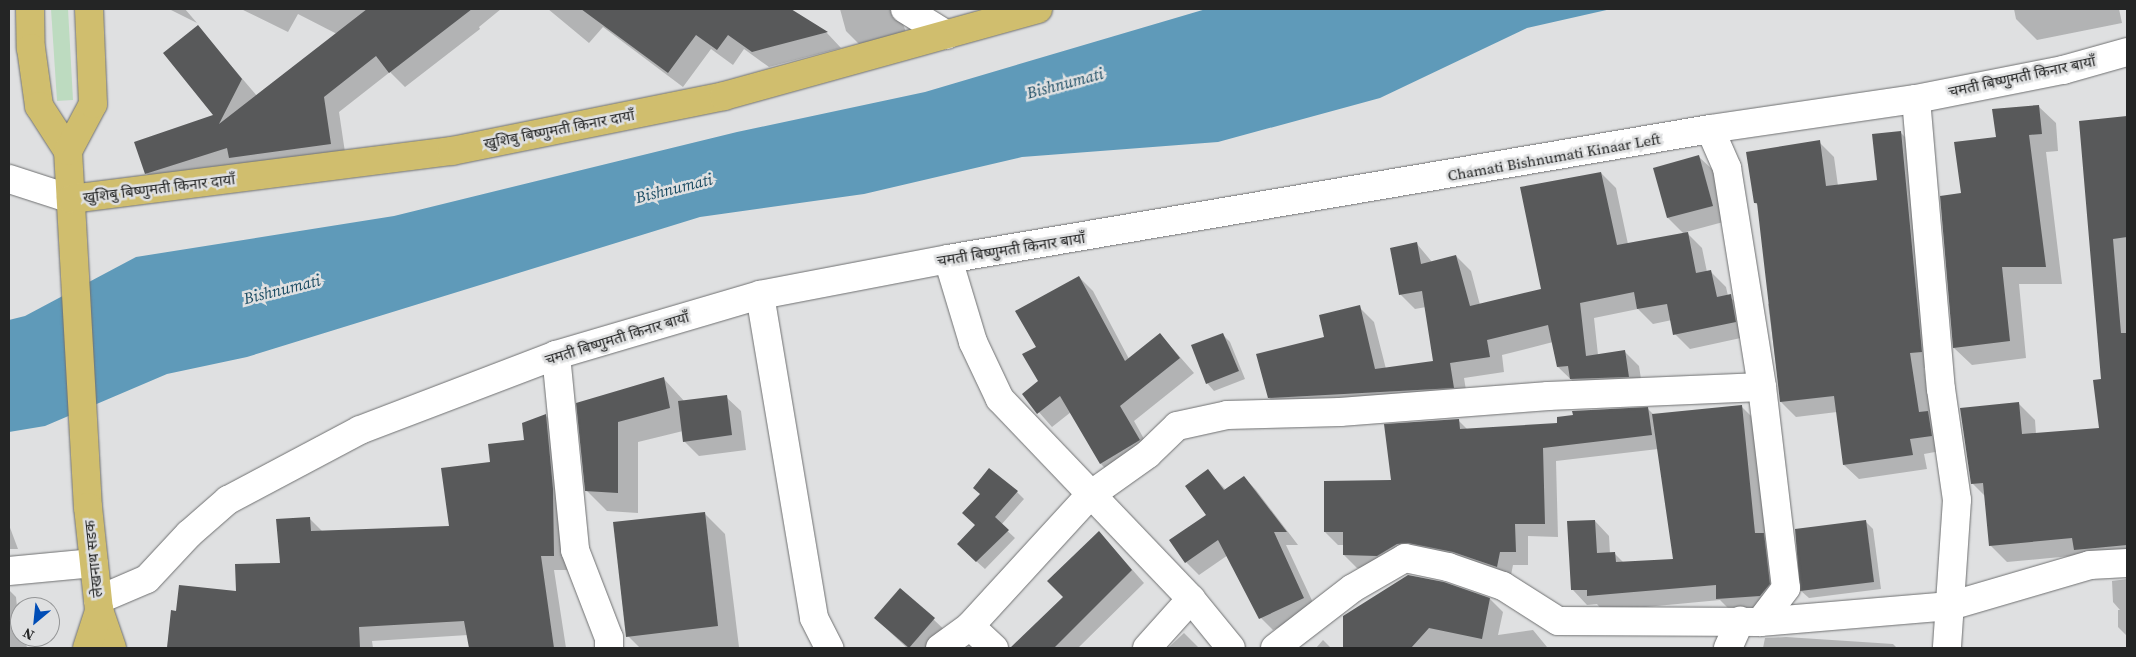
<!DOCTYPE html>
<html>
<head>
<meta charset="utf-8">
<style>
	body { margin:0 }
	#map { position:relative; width:2136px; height:657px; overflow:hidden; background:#dfe0e1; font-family:"Source Serif 4","Noto Sans Devanagari",serif }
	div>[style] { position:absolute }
	.green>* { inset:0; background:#bddbc0 }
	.water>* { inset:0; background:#5f9ab9 }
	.shadow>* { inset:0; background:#0003 }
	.building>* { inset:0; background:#58595a }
	.roads { filter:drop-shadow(0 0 1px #6f7071) drop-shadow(0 0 1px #6f7071) }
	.minor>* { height:28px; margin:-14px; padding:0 14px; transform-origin:14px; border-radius:14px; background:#fff }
	.major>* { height:28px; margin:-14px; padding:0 14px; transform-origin:14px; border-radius:14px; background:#d0be6e }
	span { translate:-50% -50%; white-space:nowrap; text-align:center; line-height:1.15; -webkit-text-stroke:5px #dfe0e1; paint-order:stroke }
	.street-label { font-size:15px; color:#242525 }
	.water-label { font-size:16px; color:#1b4b62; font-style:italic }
	.frame { position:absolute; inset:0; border:10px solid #242525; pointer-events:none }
	.north { position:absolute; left:10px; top:597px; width:50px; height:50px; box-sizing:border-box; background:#dfe0e1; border:1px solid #949596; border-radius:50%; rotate:208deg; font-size:14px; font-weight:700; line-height:20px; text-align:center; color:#242525 }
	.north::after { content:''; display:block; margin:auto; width:18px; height:22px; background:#004db6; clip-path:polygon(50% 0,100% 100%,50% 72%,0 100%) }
</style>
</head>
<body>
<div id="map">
	<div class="green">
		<i style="clip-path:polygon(51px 9px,68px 9px,73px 100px,57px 101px)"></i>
	</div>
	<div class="water">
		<i style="clip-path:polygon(1206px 9px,1611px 9px,1527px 28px,1380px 98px,1218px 142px,1022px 157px,864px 194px,700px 217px,247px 357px,167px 374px,45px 426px,9px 432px,9px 320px,25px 316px,136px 257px,394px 216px,737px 132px,925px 92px)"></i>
	</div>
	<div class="shadow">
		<i style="clip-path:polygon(169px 9px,185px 9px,197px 23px)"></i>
		<i style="clip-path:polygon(241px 9px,501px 9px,479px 27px,480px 29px,405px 87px,390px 72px,339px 112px,346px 159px,162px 189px,146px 173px,215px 116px,198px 27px,257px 96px,337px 34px,298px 14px,288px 32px)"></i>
		<i style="clip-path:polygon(548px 9px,637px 9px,645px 15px,649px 9px,789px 9px,827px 33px,841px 48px,769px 67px,744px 49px,733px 65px,711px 49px,683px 87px,603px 27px,589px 43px)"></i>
		<i style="clip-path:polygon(840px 9px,916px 9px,903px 24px,906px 32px,860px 45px,846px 31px)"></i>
		<i style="clip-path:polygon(2014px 9px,2119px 9px,2122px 23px,2037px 40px,2016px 19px)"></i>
		<i style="clip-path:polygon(2038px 106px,2056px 123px,2058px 151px,2046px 152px,2062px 284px,2019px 284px,2026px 358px,1972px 365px,1954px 348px,1962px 194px,1998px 138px)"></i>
		<i style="clip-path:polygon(2127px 117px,2127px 563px,2081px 555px,2007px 562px,1990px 545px,1986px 497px,1972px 483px,2018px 403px,2035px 420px,2036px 434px,2100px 429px,2103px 380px,2080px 122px)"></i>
		<i style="clip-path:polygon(1900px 132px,1915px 147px,1936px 366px,1924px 368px,1931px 416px,1946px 450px,1924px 454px,1927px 469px,1859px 479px,1844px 465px,1837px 412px,1796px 417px,1781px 402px,1768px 304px,1771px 303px,1759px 206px,1755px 203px,1819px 142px,1834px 157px,1838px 186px,1879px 181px)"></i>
		<i style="clip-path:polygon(1699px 157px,1714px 171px,1727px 221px,1686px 232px,1702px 248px,1707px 272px,1711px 272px,1726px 287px,1728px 296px,1746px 310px,1750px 336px,1690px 349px,1675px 334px,1672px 320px,1653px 324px,1638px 309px,1594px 318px,1598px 355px,1624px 351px,1639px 366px,1643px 392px,1586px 394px,1558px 367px,1553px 342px,1502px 355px,1504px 372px,1464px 378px,1468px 402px,1284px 413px,1269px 398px,1359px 307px,1374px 322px,1386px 369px,1434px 362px,1426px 307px,1415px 309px,1400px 294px,1417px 244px,1432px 262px,1456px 256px,1471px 271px,1480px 305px,1542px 290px,1601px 173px,1616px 188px,1628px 244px,1684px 234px,1668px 218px,1655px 169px)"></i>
		<i style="clip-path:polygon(1079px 277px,1093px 291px,1129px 359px,1160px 334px,1194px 373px,1134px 421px,1153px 455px,1115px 478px,1101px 464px,1071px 412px,1052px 427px,1023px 394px,1039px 381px,1038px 347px)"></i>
		<i style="clip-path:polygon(1222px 334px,1230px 342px,1245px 379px,1214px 391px,1207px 383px)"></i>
		<i style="clip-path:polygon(664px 379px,685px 402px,726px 397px,741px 411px,746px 450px,699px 456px,684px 441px,683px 431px,638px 442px,638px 513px,607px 511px,586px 490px,578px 404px)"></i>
		<i style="clip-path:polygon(1741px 406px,1756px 421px,1775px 611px,1733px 613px,1720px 600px,1603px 611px,1597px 604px,1587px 605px,1573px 590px,1595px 521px,1609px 536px,1610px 554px,1615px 554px,1624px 563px,1675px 560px,1658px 449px,1556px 461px,1558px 537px,1528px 536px,1528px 565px,1513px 565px,1510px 580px,1357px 568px,1344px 555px,1344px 545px,1338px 545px,1325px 532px,1392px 482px,1458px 420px,1468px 430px,1559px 424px,1648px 409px,1654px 415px)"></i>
		<i style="clip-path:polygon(546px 416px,560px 430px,567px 504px,568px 570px,554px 570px,566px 648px,470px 648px,468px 635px,372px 641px,373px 648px,167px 648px,172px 612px,237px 592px,281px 564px,309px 518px,323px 532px,450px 527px,492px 463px,525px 441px)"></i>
		<i style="clip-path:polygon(1208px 471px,1226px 490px,1244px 477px,1256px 490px,1298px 545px,1286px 545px,1316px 609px,1273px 630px,1260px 617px,1228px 555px,1199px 575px,1186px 562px,1208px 515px)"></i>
		<i style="clip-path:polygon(1017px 492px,1024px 499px,1001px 525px,1015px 538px,985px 569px,966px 552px,977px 525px,981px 495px)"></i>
		<i style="clip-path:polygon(704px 513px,725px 534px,739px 647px,640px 648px,628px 636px)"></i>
		<i style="clip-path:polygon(1866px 522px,1873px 529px,1881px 589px,1809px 598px,1801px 591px)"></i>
		<i style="clip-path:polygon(9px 525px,18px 549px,9px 549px)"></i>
		<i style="clip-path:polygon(1099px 532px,1144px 583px,1078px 648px,1011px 648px,1065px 597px)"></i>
		<i style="clip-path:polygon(2127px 579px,2127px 636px,2118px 627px,2118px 610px,2120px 610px,2113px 602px,2112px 581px)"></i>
		<i style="clip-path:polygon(901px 589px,949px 634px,936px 648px,907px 648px,875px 618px)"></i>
		<i style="clip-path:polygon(9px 590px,16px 597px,20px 637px,25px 637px,27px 648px,9px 648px)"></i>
		<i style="clip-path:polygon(1490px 599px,1503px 612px,1498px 635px,1533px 630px,1547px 647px,1638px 648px,1344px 648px,1344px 617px)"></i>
		<i style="clip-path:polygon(1184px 633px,1199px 648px,1168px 648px)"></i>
		<i style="clip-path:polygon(1786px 637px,1893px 644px,1897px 648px,1763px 648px,1765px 638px)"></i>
		<i style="clip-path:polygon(1323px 640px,1331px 648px,1316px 648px)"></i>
	</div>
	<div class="building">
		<i style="clip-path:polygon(367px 9px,472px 9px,389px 73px,376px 56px,324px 97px,331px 144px,229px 158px,227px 148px,145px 174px,134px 142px,213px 115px,163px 53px,198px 25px,242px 79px,219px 124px)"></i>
		<i style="clip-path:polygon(581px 9px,791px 9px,828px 32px,752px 52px,728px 35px,717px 50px,696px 35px,668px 73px)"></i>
		<i style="clip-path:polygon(2039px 105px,2042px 134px,2029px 135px,2046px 267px,2002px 267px,2010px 341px,1953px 348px,1940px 196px,1961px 193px,1954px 142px,1996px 137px,1992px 109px)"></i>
		<i style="clip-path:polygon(2127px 116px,2127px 237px,2113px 239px,2121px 333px,2127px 333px,2127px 545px,2074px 550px,2072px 538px,1989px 546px,1983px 483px,1971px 484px,1960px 408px,2019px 402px,2022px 434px,2099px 428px,2093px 380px,2101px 379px,2079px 121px)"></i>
		<i style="clip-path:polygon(1901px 131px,1922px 352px,1910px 353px,1919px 412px,1928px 411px,1932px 436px,1910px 439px,1913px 455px,1843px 465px,1834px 396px,1780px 402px,1757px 203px,1754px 203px,1746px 152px,1820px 140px,1826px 186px,1877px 180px,1872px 134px)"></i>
		<i style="clip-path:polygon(1699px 155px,1713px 206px,1667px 218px,1653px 168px)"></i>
		<i style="clip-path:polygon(1601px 172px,1617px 245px,1688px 232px,1696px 273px,1711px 270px,1717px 297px,1731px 294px,1736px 322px,1673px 335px,1667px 304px,1637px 309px,1634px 292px,1580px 303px,1586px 356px,1625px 350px,1629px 377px,1570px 379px,1568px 366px,1557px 367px,1548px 325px,1487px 340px,1490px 357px,1450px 363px,1454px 388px,1268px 398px,1256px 354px,1324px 337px,1319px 315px,1360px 305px,1375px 369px,1433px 361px,1422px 291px,1399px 295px,1390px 248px,1417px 242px,1421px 264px,1456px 255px,1470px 306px,1541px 289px,1520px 187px)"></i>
		<i style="clip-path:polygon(1079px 276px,1125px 361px,1160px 333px,1180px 358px,1120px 406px,1140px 440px,1100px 464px,1060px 396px,1037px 414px,1022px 394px,1038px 381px,1022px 354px,1036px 347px,1015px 311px)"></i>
		<i style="clip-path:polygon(1223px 333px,1239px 371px,1206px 384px,1191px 345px)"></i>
		<i style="clip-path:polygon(664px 377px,670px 408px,618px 422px,618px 493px,585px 491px,576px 403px)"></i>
		<i style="clip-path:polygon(727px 395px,732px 435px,683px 442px,678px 401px)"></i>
		<i style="clip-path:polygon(1742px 405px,1755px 533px,1764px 533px,1770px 584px,1760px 596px,1716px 599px,1716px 585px,1587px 596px,1587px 590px,1571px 590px,1567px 521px,1595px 520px,1597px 553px,1615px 552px,1616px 562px,1673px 559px,1652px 414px)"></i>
		<i style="clip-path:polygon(1648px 407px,1652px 435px,1543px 448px,1545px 524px,1515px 524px,1516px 552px,1500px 552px,1497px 567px,1453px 552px,1408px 543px,1397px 544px,1377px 556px,1343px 555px,1343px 532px,1324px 532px,1324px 481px,1391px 480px,1384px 424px,1459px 419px,1460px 429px,1557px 423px,1557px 417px,1573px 415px,1572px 411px)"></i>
		<i style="clip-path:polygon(546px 414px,553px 489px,554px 556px,541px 556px,554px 648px,469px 648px,464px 621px,359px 627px,360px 648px,167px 648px,171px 610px,176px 611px,179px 585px,236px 591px,235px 564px,280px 563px,276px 519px,310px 517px,311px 531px,449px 526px,441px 468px,490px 462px,488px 444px,524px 440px,522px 423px)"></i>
		<i style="clip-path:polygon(989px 468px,1018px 491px,995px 517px,1009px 530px,976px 562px,957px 544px,975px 525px,962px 513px,980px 494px,973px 488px)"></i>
		<i style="clip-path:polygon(1208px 469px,1224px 490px,1244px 476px,1287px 532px,1274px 532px,1304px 598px,1259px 619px,1218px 540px,1185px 563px,1169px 540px,1206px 515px,1185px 486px)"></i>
		<i style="clip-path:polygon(705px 512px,718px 626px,626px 637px,613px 522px)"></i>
		<i style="clip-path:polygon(1866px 520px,1874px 582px,1800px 591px,1795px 529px)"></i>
		<i style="clip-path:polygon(1099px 531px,1132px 570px,1054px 648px,1010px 648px,1063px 597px,1047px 581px)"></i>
		<i style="clip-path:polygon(1408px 575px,1444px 582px,1490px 598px,1482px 639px,1429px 628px,1411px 648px,1343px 648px,1343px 616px)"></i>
		<i style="clip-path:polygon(900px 588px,935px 618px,909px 648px,874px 618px)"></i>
	</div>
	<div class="roads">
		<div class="minor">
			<i style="left:905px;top:9px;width:49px;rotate:31.8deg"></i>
			<i style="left:1916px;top:99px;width:291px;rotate:85.1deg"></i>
			<i style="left:1941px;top:389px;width:112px;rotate:81.8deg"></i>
			<i style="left:1957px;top:500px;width:148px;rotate:93.9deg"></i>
			<i style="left:1710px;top:129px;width:43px;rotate:66.4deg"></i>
			<i style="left:1727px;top:168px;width:222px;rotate:80.9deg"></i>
			<i style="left:1762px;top:387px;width:202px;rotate:83.2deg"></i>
			<i style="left:1786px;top:588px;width:43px;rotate:127.4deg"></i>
			<i style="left:9px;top:179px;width:65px;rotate:17.9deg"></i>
			<i style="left:948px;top:259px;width:87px;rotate:73.2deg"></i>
			<i style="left:973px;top:342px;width:63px;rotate:64.7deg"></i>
			<i style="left:1000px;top:399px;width:277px;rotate:46.3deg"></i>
			<i style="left:1191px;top:599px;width:63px;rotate:50.8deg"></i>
			<i style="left:760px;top:295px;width:327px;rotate:80.5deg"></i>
			<i style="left:814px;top:618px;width:34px;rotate:63deg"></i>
			<i style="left:556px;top:355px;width:196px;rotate:84.4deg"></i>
			<i style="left:575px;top:550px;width:94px;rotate:68.9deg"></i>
			<i style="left:609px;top:638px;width:10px;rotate:90deg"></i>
			<i style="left:9px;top:571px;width:85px;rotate:-5.4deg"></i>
			<i style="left:98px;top:600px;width:53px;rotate:-23.2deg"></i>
			<i style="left:147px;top:579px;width:62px;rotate:-47deg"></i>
			<i style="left:189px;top:534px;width:52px;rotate:-41.1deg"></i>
			<i style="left:228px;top:500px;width:149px;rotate:-27.9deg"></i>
			<i style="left:360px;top:430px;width:210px;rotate:-20.9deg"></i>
			<i style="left:556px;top:355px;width:213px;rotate:-16.4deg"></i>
			<i style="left:760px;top:295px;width:191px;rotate:-10.8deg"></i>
			<i style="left:948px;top:259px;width:773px;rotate:-9.68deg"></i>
			<i style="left:1710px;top:129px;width:208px;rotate:-8.3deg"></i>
			<i style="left:1916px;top:99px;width:150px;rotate:-11.2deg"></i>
			<i style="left:2063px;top:70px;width:66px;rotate:-15.7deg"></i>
			<i style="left:970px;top:626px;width:33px;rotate:43deg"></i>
			<i style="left:940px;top:648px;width:37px;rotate:-36deg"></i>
			<i style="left:970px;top:626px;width:176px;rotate:-47.5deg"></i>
			<i style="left:1089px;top:496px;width:72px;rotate:-35.4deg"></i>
			<i style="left:1148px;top:454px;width:40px;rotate:-44deg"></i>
			<i style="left:1177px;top:426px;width:51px;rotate:-12.4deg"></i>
			<i style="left:1227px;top:415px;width:113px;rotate:-1.5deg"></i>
			<i style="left:1340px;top:412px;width:209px;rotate:-4.4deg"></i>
			<i style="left:1548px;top:396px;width:214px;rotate:-2.4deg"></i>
			<i style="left:1147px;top:648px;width:66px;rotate:-48.1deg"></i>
			<i style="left:1275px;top:648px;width:98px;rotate:-37.6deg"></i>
			<i style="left:1353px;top:588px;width:60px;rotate:-30deg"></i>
			<i style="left:1405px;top:558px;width:44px;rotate:11.8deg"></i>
			<i style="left:1448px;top:567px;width:58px;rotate:19.1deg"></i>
			<i style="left:1503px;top:586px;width:65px;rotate:32.5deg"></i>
			<i style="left:1558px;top:621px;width:202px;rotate:0.3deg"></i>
			<i style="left:1760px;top:622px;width:191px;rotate:-4.8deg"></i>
			<i style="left:1950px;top:606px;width:146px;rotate:-16.3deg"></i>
			<i style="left:2090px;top:565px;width:37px;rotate:-3deg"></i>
			<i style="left:1728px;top:648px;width:30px;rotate:-66deg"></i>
		</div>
		<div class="major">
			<i style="left:30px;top:9px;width:39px;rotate:89deg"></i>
			<i style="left:31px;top:48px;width:59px;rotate:82.1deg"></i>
			<i style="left:39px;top:106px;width:54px;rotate:57.2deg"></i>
			<i style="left:68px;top:151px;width:357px;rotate:86.8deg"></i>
			<i style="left:88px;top:507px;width:104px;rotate:83.9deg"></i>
			<i style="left:99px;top:610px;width:40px;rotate:71.1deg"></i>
			<i style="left:68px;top:151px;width:53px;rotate:-62deg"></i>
			<i style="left:93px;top:104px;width:95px;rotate:-92.4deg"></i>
			<i style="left:71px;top:199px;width:384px;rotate:-7.2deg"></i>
			<i style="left:452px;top:151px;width:278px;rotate:-11.4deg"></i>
			<i style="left:724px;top:96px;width:326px;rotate:-15.5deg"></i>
			<i style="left:87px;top:648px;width:40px;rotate:-72deg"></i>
		</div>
	</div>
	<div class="street-label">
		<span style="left:2022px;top:76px;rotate:-12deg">चमती बिष्णुमती किनार बायाँ</span>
		<span style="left:559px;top:129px;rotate:-11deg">खुशिबु बिष्णुमती किनार दायाँ</span>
		<span style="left:1554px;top:157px;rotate:-10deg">Chamati Bishnumati Kinaar Left</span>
		<span style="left:159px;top:188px;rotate:-7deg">खुशिबु बिष्णुमती किनार दायाँ</span>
		<span style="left:1011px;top:249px;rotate:-9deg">चमती बिष्णुमती किनार बायाँ</span>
		<span style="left:617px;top:338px;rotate:-17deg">चमती बिष्णुमती किनार बायाँ</span>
		<span style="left:93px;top:559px;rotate:-96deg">लेखनाथ सडक</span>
	</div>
	<div class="water-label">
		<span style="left:1065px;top:83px;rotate:-15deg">Bishnumati</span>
		<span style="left:674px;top:188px;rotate:-14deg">Bishnumati</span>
		<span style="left:282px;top:289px;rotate:-14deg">Bishnumati</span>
	</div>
	<div class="frame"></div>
	<div class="north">N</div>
</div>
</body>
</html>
